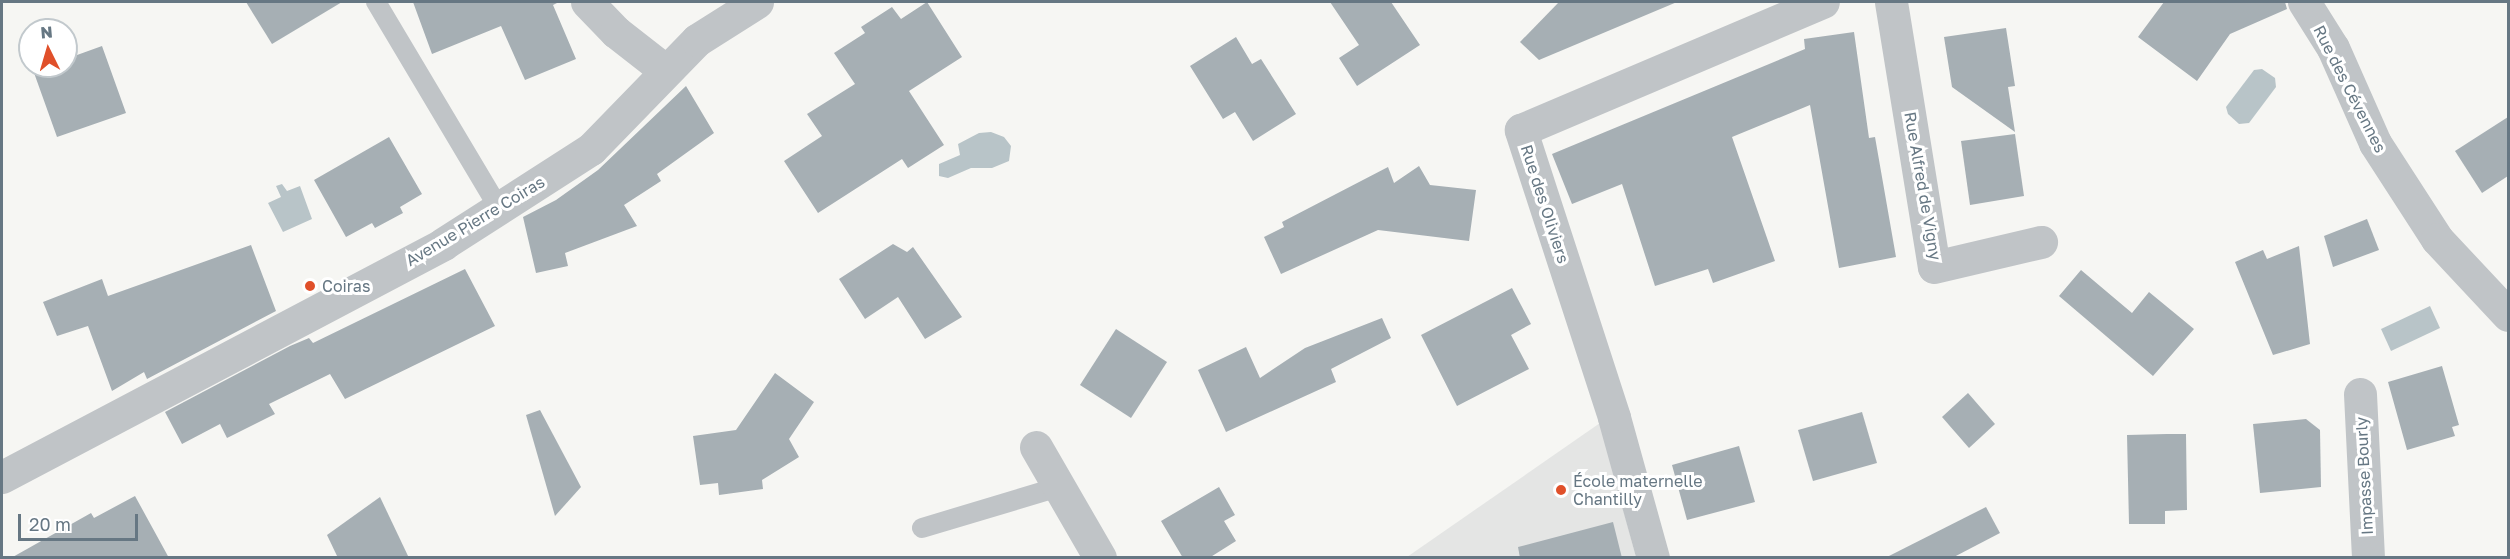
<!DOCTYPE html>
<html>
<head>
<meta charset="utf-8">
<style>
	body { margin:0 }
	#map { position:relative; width:2510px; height:559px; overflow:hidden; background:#f6f6f3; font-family:"Golos Text",sans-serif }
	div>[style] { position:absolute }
	.built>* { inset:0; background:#e4e5e4 }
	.water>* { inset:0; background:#b8c4c8 }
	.building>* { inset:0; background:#a6afb4 }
	.lane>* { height:20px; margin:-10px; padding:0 10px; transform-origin:10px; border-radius:10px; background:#c0c4c7 }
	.street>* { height:33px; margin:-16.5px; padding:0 16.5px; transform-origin:16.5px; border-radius:16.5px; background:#c0c4c7 }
	.dots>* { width:16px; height:16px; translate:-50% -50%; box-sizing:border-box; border:3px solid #fff; border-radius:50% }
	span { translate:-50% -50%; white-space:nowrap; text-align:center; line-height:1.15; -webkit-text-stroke:6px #fff; paint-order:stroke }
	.street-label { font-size:16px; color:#667783 }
	.poi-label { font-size:16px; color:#667783 }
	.left { translate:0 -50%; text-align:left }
	.frame { position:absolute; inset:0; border:3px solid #667783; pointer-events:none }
	.north { position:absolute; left:18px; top:18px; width:60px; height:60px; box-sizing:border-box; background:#fff; border:2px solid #c2c9cd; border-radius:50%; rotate:355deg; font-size:16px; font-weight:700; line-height:24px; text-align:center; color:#667783 }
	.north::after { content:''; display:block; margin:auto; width:21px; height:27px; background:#e0502a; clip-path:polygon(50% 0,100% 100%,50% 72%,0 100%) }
	.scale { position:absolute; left:18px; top:514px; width:120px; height:27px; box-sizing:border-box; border:3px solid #667783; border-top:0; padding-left:8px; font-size:18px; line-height:21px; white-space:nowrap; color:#667783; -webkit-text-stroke:4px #fff; paint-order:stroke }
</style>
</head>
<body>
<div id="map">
	<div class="built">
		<i style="clip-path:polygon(1600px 423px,1636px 557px,1407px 557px)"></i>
	</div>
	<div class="water">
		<i style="clip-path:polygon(2262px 69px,2275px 78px,2276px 87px,2249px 123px,2239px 124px,2228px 114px,2226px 107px,2254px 70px)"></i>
		<i style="clip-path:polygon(991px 132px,1004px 137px,1011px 146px,1009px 161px,992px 168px,971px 168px,948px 178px,939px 176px,939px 164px,960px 155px,958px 144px,979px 133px)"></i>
		<i style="clip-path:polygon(282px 184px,287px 191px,300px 186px,312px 219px,283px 232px,268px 203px,281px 197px,276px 186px)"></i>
		<i style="clip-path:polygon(2430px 306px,2440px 328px,2391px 351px,2381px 329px)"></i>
	</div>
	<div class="building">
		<i style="clip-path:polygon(246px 2px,342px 2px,272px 44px)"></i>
		<i style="clip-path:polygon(413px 2px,559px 2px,553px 5px,576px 59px,525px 80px,501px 26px,432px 54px)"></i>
		<i style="clip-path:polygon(927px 2px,962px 57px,909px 91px,944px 145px,908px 168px,902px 159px,818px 213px,784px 161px,822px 136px,807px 114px,855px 84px,834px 53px,865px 33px,861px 27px,892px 7px,901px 19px)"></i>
		<i style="clip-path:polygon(1330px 2px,1391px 2px,1420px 45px,1357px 86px,1339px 58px,1359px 45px)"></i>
		<i style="clip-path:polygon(1559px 2px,1677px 2px,1539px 60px,1520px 42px)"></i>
		<i style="clip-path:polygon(2164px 2px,2285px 2px,2287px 9px,2230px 34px,2197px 81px,2138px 37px)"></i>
		<i style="clip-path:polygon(2006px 28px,2015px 86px,2008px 87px,2015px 132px,1952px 87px,1944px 37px)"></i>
		<i style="clip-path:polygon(1854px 32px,1869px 138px,1875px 137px,1896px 257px,1839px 268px,1810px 105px,1732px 137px,1775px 261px,1713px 283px,1708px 269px,1655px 286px,1622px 184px,1572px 204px,1552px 154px,1805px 49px,1804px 39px)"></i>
		<i style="clip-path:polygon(1236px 37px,1252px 64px,1261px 59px,1296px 114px,1253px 141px,1235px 112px,1223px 119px,1190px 66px)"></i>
		<i style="clip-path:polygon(102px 46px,126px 113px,57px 137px,33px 70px,66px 66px,66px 59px)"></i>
		<i style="clip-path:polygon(686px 86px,714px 133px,657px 174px,661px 181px,624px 205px,637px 226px,565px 253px,568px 266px,536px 273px,523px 217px,556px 200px,598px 170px)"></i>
		<i style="clip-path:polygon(2508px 117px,2508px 176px,2482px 193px,2455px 151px)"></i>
		<i style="clip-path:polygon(2015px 134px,2024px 196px,1970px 205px,1961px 141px)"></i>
		<i style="clip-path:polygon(389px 137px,422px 194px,400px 207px,403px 213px,375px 228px,372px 223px,346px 237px,314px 180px)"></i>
		<i style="clip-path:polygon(1419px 166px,1430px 185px,1476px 190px,1469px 241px,1378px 230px,1281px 274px,1264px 237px,1284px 227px,1282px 222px,1388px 167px,1394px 183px)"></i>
		<i style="clip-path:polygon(2367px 219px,2379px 250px,2333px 267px,2324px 236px)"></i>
		<i style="clip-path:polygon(893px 244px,907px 252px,913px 247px,962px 317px,925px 339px,898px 297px,865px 319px,839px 279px)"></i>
		<i style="clip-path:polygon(251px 245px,276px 311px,147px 379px,144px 372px,112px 391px,88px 326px,57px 336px,43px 302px,102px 279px,108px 296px)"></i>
		<i style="clip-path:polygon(2299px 246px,2310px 344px,2273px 355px,2235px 262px,2263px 250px,2267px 259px)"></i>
		<i style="clip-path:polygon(465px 269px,495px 326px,345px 399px,330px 374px,269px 404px,275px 414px,227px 438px,220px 424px,182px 444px,165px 412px,290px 346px,309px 338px,313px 343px)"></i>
		<i style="clip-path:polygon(2081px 270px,2132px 313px,2149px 292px,2194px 329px,2153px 376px,2059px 296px)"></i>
		<i style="clip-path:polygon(1512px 288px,1531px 324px,1511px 335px,1529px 369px,1457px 406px,1421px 335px)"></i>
		<i style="clip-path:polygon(1382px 318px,1391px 338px,1331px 369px,1336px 382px,1226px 432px,1198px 370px,1246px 347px,1260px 378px,1305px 348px)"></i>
		<i style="clip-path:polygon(1116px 329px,1167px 362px,1131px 418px,1080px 385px)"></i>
		<i style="clip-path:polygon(2442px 366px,2459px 425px,2452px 427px,2455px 436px,2407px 450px,2388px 382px)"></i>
		<i style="clip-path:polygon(775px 373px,814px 402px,789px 439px,799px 457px,762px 480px,763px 489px,719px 495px,718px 483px,700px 485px,693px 436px,736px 430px)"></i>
		<i style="clip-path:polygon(1968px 393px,1995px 424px,1969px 448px,1942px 417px)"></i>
		<i style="clip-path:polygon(540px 410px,581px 487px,555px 516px,526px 415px)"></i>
		<i style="clip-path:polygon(1862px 412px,1877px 463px,1813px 481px,1798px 430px)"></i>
		<i style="clip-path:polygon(2306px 419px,2320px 430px,2321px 487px,2260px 493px,2253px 424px)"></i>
		<i style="clip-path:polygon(2167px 434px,2186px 434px,2187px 510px,2165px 511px,2165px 524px,2129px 524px,2127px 435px)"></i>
		<i style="clip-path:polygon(1739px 446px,1755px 502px,1687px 520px,1672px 465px)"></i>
		<i style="clip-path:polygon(1219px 487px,1235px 515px,1224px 521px,1236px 541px,1209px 558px,1183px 558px,1161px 521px)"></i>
		<i style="clip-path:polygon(135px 496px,169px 558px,11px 558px,91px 513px,94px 518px)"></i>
		<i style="clip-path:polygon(380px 497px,409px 558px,338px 558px,327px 535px)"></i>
		<i style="clip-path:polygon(1986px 507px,2000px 533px,1952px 558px,1885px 558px)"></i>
		<i style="clip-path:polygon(1613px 522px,1622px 558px,1520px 558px,1518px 547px)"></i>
	</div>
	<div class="lane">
		<i style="left:376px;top:2px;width:240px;rotate:59.2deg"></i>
		<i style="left:922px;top:528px;width:143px;rotate:-16.7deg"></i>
	</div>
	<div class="street">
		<i style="left:587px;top:2px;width:42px;rotate:46deg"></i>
		<i style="left:616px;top:32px;width:63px;rotate:38deg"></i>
		<i style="left:1891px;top:2px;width:268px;rotate:80.8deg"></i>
		<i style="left:1934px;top:267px;width:110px;rotate:-13.2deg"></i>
		<i style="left:2304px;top:2px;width:54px;rotate:57.8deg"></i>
		<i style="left:2333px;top:48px;width:104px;rotate:66.1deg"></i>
		<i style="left:2375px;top:143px;width:114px;rotate:57.1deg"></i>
		<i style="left:2437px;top:239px;width:104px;rotate:46.9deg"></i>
		<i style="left:2360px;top:394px;width:164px;rotate:87.2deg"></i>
		<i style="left:1036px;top:447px;width:128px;rotate:60deg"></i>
		<i style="left:2px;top:477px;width:499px;rotate:-27.8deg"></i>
		<i style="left:443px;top:244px;width:176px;rotate:-32.7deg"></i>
		<i style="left:591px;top:149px;width:152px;rotate:-45.8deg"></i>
		<i style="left:697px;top:40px;width:71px;rotate:-32.3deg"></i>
		<i style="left:1653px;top:558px;width:146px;rotate:-105.5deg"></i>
		<i style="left:1614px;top:417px;width:302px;rotate:-108deg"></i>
		<i style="left:1521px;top:130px;width:328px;rotate:-23deg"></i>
	</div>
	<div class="dots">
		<i style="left:310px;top:286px;background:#e0502a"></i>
		<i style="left:1561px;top:490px;background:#e0502a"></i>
	</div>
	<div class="street-label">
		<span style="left:2350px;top:89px;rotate:63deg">Rue des Cévennes</span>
		<span style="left:1923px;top:186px;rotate:80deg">Rue Alfred de Vigny</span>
		<span style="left:1545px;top:204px;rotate:72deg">Rue des Oliviers</span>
		<span style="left:475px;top:221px;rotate:-31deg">Avenue Pierre Coiras</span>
		<span style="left:2364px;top:476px;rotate:-93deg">Impasse Bourly</span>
	</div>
	<div class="poi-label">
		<span class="left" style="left:322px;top:286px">Coiras</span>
		<span class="left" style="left:1573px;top:490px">École maternelle<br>Chantilly</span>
	</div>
	<div class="frame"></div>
	<div class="north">N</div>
	<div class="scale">20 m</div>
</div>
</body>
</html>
